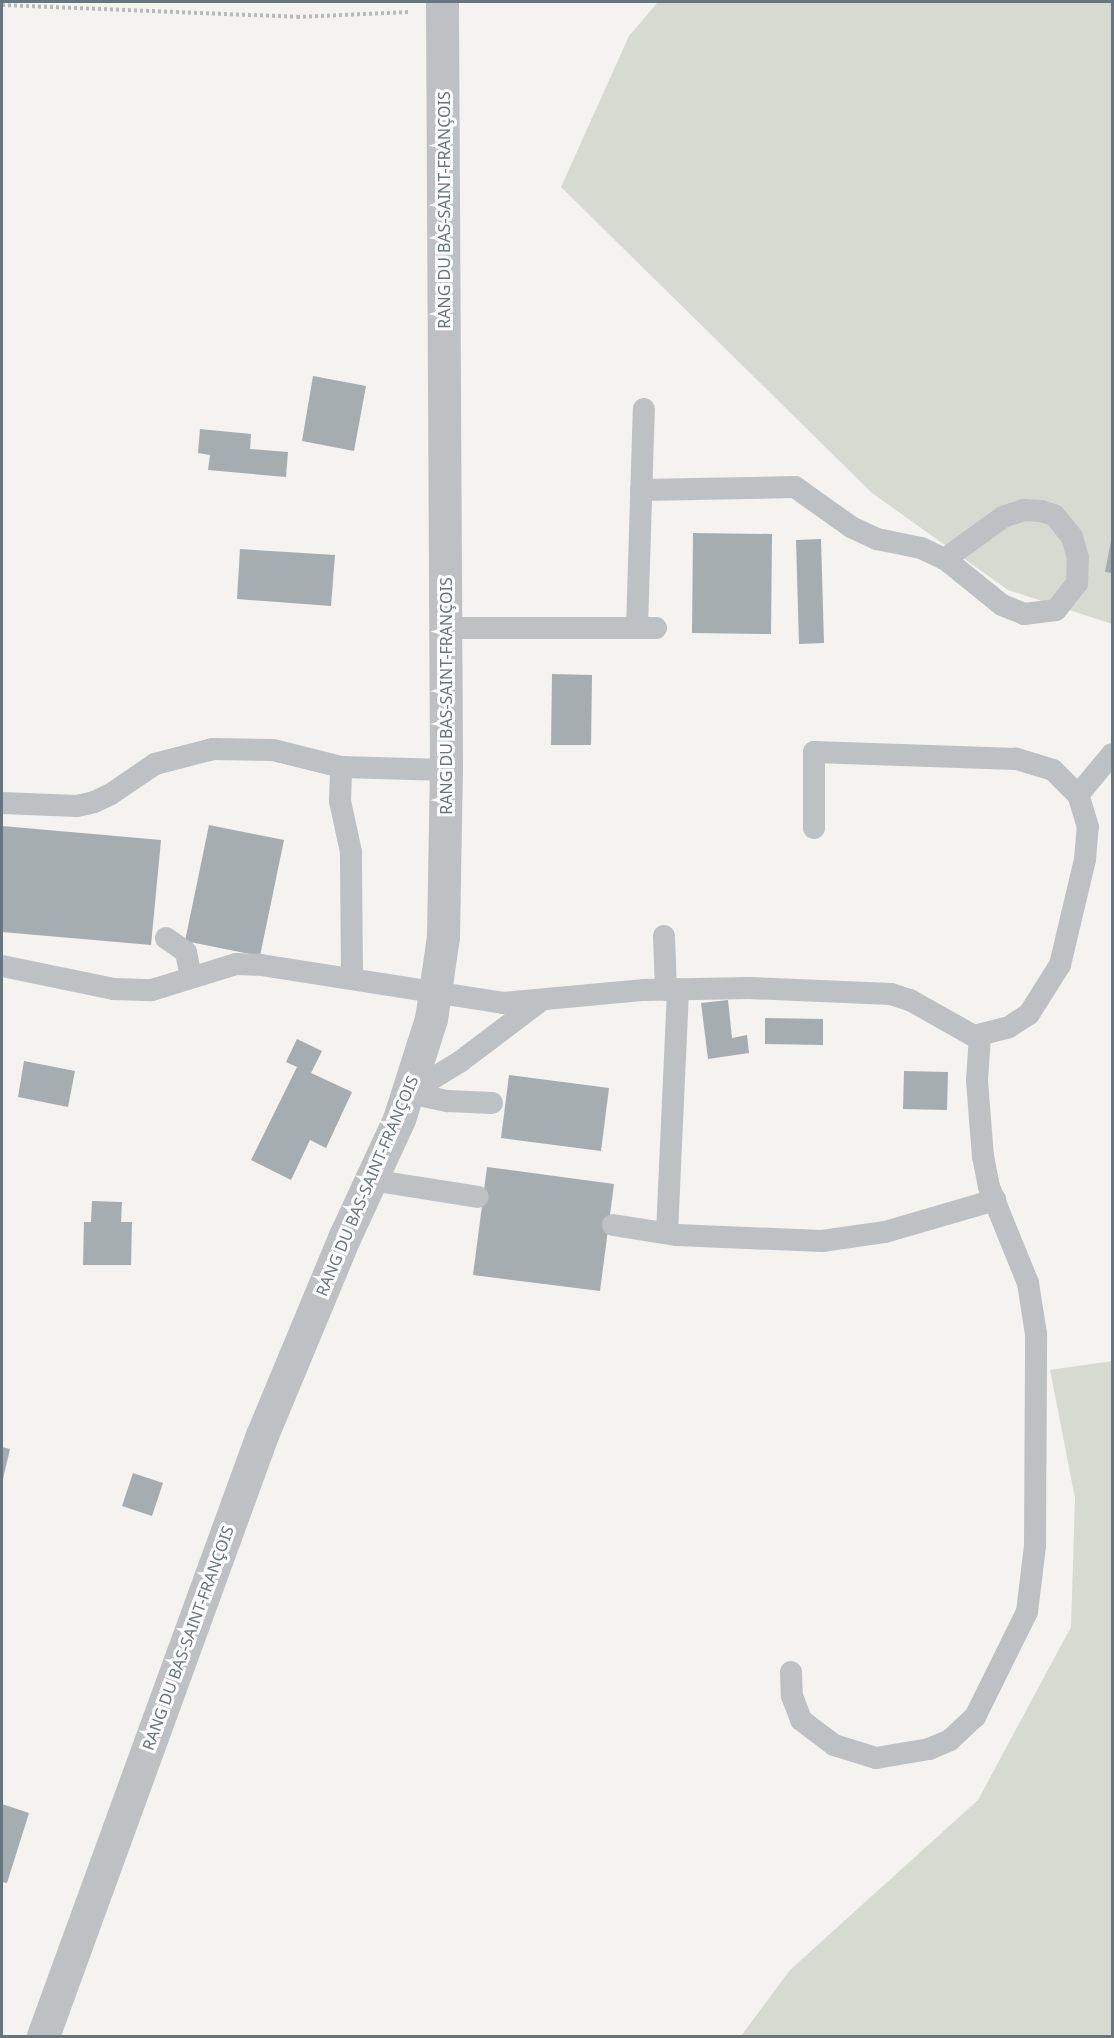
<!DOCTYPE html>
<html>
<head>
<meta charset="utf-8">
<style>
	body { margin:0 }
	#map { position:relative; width:1114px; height:2038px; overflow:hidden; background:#f4f3f0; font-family:"Noto Sans",sans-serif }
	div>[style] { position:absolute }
	.green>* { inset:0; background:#d6dad1 }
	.building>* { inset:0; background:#a5adb0 }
	.path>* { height:4px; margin-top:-2px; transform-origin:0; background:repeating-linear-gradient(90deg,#b7babc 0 3px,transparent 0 6px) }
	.service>* { height:22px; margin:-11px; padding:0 11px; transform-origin:11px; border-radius:11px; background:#bdc1c4 }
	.tertiary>* { height:33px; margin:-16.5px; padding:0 16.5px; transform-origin:16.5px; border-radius:16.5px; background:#bdc1c4 }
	span { translate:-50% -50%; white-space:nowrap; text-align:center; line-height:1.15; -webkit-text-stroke:6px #fff; paint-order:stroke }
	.street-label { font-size:16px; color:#65767e }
	.frame { position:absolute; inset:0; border:3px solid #65767e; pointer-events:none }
</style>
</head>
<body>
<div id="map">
	<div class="green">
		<i style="clip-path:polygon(658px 2px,1112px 2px,1112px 624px,1008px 590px,872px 493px,561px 187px,629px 36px)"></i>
		<i style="clip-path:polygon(1112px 1361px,1112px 2036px,741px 2036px,790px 1970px,978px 1800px,1071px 1627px,1075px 1498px,1050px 1370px)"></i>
	</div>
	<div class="building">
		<i style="clip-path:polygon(313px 376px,366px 386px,354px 451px,302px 441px)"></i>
		<i style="clip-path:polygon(200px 429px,251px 434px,250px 449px,288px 452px,286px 477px,208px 470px,210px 455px,198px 453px)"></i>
		<i style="clip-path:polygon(693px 533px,772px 534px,771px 634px,692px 633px)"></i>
		<i style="clip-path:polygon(821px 539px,824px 643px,799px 644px,796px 540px)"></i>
		<i style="clip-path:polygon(1111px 541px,1112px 541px,1112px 573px,1105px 572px)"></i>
		<i style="clip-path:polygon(240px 549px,335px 555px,331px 606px,237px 599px)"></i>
		<i style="clip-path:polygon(552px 674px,592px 675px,591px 745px,551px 745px)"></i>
		<i style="clip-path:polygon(209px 825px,284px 840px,260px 956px,185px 941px)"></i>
		<i style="clip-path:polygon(2px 826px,161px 840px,151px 945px,2px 932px)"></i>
		<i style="clip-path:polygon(728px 1000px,732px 1038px,747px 1035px,749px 1053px,708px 1059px,701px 1003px)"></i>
		<i style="clip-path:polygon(765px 1018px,823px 1019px,823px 1045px,765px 1044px)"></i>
		<i style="clip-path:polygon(297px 1039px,322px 1051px,311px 1073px,352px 1092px,326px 1148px,310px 1140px,291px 1180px,251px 1160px,297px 1067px,286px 1062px)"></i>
		<i style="clip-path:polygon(24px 1061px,75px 1071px,68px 1107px,18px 1097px)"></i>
		<i style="clip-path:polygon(904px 1071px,948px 1072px,947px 1110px,903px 1109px)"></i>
		<i style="clip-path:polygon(509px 1075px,609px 1088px,601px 1151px,501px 1138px)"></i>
		<i style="clip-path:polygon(487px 1167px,614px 1184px,600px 1291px,473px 1275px)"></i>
		<i style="clip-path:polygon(92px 1201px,122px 1202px,121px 1222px,132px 1222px,131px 1265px,83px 1265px,84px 1222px,91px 1222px)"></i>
		<i style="clip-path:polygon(2px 1447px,10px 1449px,2px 1483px)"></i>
		<i style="clip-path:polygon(133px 1473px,163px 1483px,152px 1516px,122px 1506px)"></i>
		<i style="clip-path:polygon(2px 1804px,29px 1813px,7px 1883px,2px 1882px)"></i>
	</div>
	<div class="path">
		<i style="left:2px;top:5px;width:295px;rotate:2.3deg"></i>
		<i style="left:297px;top:17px;width:112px;rotate:-2.6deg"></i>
	</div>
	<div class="service">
		<i style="left:641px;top:490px;width:154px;rotate:-1.1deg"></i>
		<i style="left:795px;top:487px;width:69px;rotate:35.5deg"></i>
		<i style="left:851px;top:527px;width:29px;rotate:25deg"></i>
		<i style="left:877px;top:539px;width:45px;rotate:11.6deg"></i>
		<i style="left:921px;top:548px;width:26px;rotate:25deg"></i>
		<i style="left:945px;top:559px;width:73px;rotate:38.9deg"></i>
		<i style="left:1002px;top:605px;width:24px;rotate:22deg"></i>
		<i style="left:1024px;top:614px;width:32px;rotate:-7deg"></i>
		<i style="left:1056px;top:610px;width:34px;rotate:-52deg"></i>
		<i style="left:1077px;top:583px;width:25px;rotate:-88deg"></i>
		<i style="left:1078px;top:558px;width:22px;rotate:-106deg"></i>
		<i style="left:1072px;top:537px;width:28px;rotate:-129deg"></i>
		<i style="left:1054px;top:515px;width:14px;rotate:-163deg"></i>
		<i style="left:1041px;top:511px;width:17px;rotate:-177deg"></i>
		<i style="left:1024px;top:510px;width:22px;rotate:162deg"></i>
		<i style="left:1003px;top:517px;width:72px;rotate:144.1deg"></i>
		<i style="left:637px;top:627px;width:218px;rotate:-88.2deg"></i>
		<i style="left:446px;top:628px;width:210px"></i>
		<i style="left:1078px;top:795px;width:53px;rotate:-50.3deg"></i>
		<i style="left:2px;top:803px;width:75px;rotate:2.3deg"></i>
		<i style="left:77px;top:806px;width:17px;rotate:-13deg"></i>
		<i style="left:94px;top:802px;width:19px;rotate:-25deg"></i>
		<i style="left:111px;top:794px;width:53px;rotate:-34.3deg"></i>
		<i style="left:155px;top:764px;width:60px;rotate:-14.5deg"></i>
		<i style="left:213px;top:749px;width:60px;rotate:1deg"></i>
		<i style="left:273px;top:750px;width:70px;rotate:14deg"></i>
		<i style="left:664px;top:936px;width:54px;rotate:87.9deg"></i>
		<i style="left:166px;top:938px;width:24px;rotate:35deg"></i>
		<i style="left:186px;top:952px;width:25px;rotate:79deg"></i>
		<i style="left:2px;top:966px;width:114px;rotate:11.6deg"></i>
		<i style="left:114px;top:989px;width:38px;rotate:2deg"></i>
		<i style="left:152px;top:990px;width:88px;rotate:-17.2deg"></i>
		<i style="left:236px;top:964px;width:25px;rotate:2deg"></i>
		<i style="left:261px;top:965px;width:245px;rotate:8.9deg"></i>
		<i style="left:503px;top:1003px;width:142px;rotate:-5.3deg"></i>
		<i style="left:644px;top:990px;width:105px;rotate:-1.1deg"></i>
		<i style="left:749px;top:988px;width:142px;rotate:2.4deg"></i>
		<i style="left:891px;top:994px;width:20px;rotate:18deg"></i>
		<i style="left:910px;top:1000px;width:73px;rotate:29.4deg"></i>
		<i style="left:974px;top:1036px;width:36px;rotate:-14deg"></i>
		<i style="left:1009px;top:1027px;width:24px;rotate:-33deg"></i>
		<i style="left:1029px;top:1014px;width:58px;rotate:-57.7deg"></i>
		<i style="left:1060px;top:965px;width:109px;rotate:-76.7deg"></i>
		<i style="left:1085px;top:859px;width:32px;rotate:-85deg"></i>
		<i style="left:1088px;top:827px;width:34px;rotate:-107deg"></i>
		<i style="left:1078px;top:795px;width:35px;rotate:-135deg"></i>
		<i style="left:1053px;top:770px;width:39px;rotate:-163deg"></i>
		<i style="left:1016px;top:759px;width:202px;rotate:-178deg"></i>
		<i style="left:814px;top:752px;width:76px;rotate:90deg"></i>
		<i style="left:352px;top:977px;width:125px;rotate:-90.5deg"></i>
		<i style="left:351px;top:852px;width:52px;rotate:-102.2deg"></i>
		<i style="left:340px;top:801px;width:34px;rotate:-88deg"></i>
		<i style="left:341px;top:767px;width:105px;rotate:1.6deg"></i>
		<i style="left:409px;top:1093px;width:61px;rotate:-31.6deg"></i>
		<i style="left:461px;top:1061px;width:98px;rotate:-37.1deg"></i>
		<i style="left:409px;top:1093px;width:40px;rotate:12deg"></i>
		<i style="left:448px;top:1101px;width:44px;rotate:2.6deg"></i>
		<i style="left:371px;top:1180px;width:108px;rotate:9deg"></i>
		<i style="left:613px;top:1225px;width:65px;rotate:8.9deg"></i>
		<i style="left:677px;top:1235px;width:145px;rotate:2.4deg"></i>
		<i style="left:822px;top:1241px;width:64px;rotate:-8.1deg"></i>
		<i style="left:885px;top:1232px;width:115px;rotate:-16.2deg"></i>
		<i style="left:667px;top:1233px;width:244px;rotate:-87.4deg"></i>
		<i style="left:791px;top:1672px;width:24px;rotate:88deg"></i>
		<i style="left:792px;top:1696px;width:26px;rotate:69deg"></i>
		<i style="left:801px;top:1720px;width:41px;rotate:37.1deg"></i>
		<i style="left:834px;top:1745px;width:44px;rotate:17.2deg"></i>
		<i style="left:876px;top:1758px;width:54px;rotate:-9.6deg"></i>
		<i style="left:929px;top:1749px;width:23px;rotate:-23deg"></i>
		<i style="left:950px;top:1740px;width:34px;rotate:-43deg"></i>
		<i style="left:975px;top:1717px;width:117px;rotate:-63.7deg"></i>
		<i style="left:1027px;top:1612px;width:66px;rotate:-83.1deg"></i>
		<i style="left:1035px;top:1546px;width:212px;rotate:-89.7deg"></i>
		<i style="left:1036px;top:1334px;width:52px;rotate:-98.9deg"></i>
		<i style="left:1028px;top:1283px;width:104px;rotate:-112.1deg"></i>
		<i style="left:989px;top:1187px;width:31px;rotate:-101deg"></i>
		<i style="left:983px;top:1157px;width:77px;rotate:-94.5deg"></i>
		<i style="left:977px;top:1080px;width:44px;rotate:-86.1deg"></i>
	</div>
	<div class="tertiary">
		<i style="left:43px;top:2036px;width:640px;rotate:-69.98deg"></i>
		<i style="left:262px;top:1435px;width:213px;rotate:-67.4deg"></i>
		<i style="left:344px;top:1238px;width:131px;rotate:-65.2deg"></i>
		<i style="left:399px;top:1119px;width:105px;rotate:-72.3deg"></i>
		<i style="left:431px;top:1019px;width:83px;rotate:-81.7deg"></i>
		<i style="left:443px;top:937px;width:167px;rotate:-89deg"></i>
		<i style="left:446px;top:770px;width:768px;rotate:-90.3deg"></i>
	</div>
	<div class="street-label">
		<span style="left:444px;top:210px;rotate:-90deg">RANG DU BAS-SAINT-FRANÇOIS</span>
		<span style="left:446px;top:696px;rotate:-90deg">RANG DU BAS-SAINT-FRANÇOIS</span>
		<span style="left:367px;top:1186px;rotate:-67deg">RANG DU BAS-SAINT-FRANÇOIS</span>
		<span style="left:188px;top:1638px;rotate:-70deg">RANG DU BAS-SAINT-FRANÇOIS</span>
	</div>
	<div class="frame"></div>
</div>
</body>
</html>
